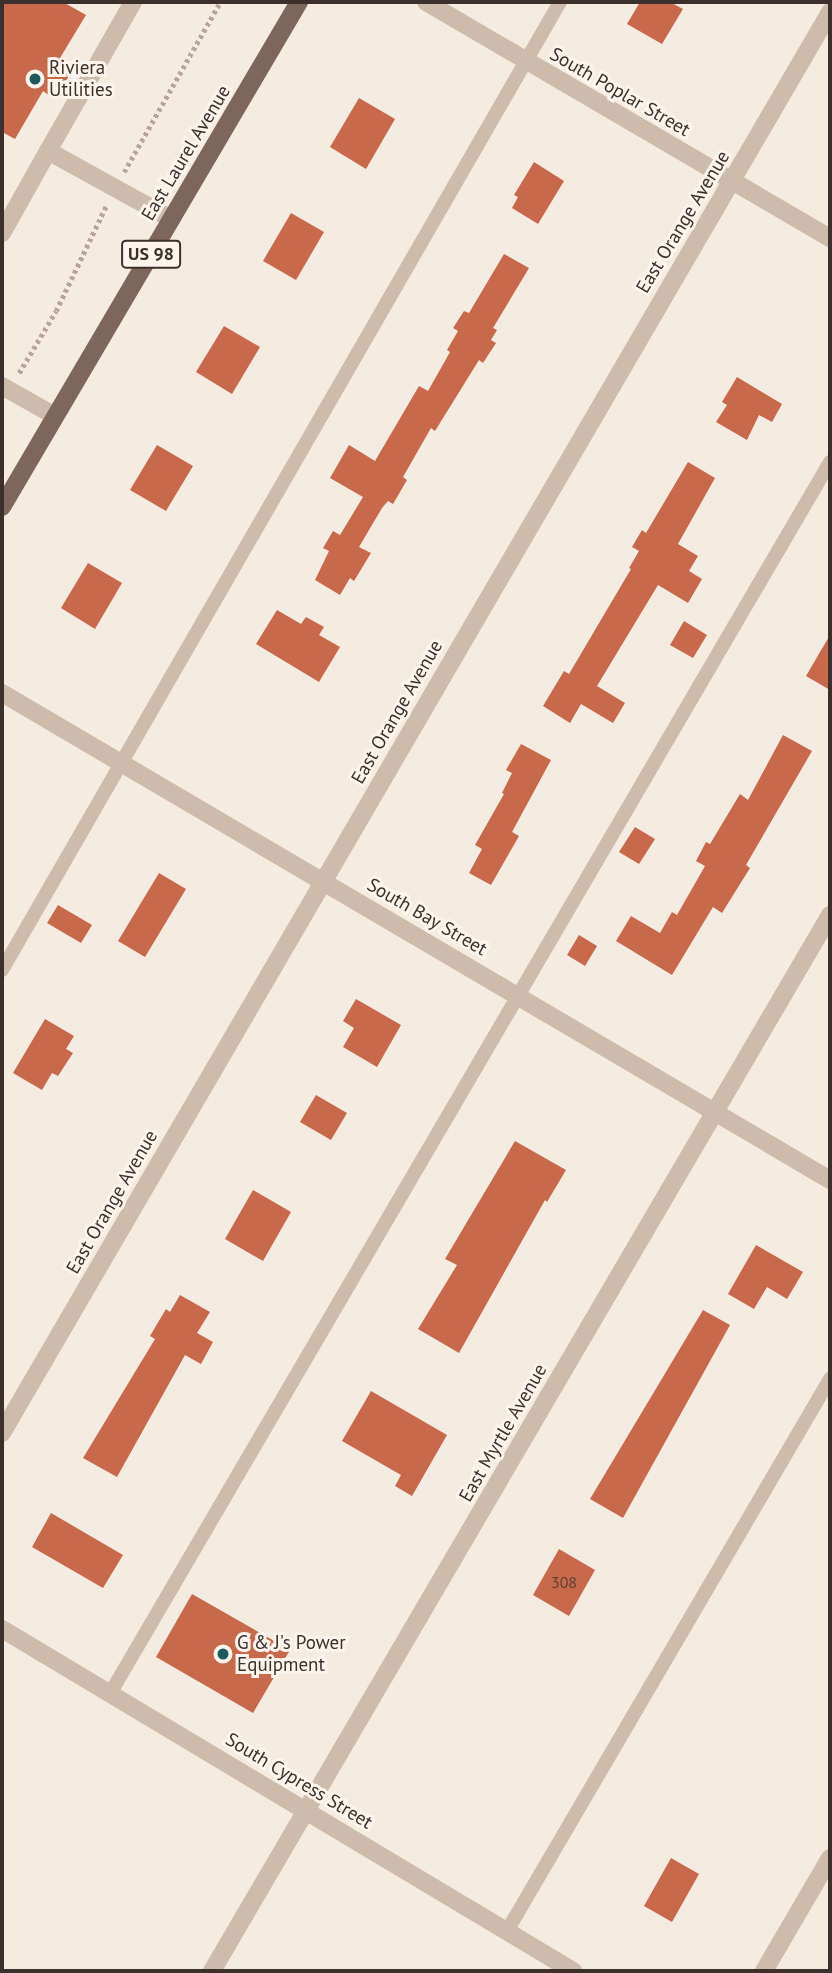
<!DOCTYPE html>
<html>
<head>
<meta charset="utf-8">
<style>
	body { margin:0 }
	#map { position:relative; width:832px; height:1973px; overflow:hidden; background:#f4ebe1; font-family:"PT Sans",sans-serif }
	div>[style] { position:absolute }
	.building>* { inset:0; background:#c8694b }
	.path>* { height:4.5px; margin-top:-2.25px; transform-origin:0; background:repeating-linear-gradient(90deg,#b9a596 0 3.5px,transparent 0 7px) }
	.service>* { height:14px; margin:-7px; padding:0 7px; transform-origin:7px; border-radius:7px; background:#cdbbac }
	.minor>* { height:18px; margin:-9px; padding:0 9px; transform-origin:9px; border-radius:9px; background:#cdbbac }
	.primary>* { height:18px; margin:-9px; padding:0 9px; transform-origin:9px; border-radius:9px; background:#7d675c }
	.dots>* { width:19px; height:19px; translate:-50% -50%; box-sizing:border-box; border:4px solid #fbf5ee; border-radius:50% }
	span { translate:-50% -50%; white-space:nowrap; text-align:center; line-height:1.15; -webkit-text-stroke:6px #fbf5ee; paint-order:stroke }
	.number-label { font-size:16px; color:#5e3e33 }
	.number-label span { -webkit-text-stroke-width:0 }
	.shield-label span { padding:2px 5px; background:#fbf5ee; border:2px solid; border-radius:5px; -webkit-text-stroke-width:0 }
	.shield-label { font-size:18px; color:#3b302b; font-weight:700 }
	.poi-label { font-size:19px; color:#3b302b }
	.left { translate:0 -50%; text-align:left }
	.street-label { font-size:19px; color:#3b302b }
	.frame { position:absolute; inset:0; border:4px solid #3b302b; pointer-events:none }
</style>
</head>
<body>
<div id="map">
	<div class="building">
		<i style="clip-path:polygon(2px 2px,63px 2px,86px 15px,60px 58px,75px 66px,55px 99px,43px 91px,15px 139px,2px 132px)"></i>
		<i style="clip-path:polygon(640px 2px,670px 2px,683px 9px,662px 44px,627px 24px)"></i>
		<i style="clip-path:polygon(359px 98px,395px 119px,366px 169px,330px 147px)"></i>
		<i style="clip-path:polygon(534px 162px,564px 181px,538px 224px,512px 208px,518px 197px,514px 195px)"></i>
		<i style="clip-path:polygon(291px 213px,324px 232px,296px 280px,263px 261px)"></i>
		<i style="clip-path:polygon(504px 254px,529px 268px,493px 328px,497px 330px,491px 340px,496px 343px,483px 363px,479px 360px,435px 431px,431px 428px,403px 477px,407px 480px,393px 504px,388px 501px,382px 508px,359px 547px,371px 553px,354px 581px,350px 578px,340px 595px,315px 580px,329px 551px,323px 548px,333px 531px,340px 535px,363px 497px,330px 478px,349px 445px,375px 461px,419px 386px,428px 391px,450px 352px,447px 350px,458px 331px,453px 328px,464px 311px,469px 313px)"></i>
		<i style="clip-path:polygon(224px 326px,260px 347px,232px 394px,196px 372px)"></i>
		<i style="clip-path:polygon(737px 377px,782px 404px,772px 422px,759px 415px,747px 440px,716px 422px,727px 405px,722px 402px)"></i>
		<i style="clip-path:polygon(157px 445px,193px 466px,166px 511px,130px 490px)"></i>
		<i style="clip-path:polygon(688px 462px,715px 478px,678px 544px,698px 556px,689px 571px,702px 579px,688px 603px,658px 585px,597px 686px,625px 703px,613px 723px,581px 704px,570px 723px,543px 706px,564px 671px,569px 674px,631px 569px,629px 568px,639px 551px,632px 547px,642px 530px,646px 533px)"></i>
		<i style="clip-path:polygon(88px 563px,122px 583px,95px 629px,61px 608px)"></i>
		<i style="clip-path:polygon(277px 610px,301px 624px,306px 617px,324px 627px,319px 635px,340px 647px,319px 682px,256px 644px)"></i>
		<i style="clip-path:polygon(684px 621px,707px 635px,693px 658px,670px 645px)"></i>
		<i style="clip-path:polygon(830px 635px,830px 690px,806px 676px)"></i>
		<i style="clip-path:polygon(783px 735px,812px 751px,746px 865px,750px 868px,722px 913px,713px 907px,672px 975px,616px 941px,631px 916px,660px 933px,672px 912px,677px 915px,705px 866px,696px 861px,706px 842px,710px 844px,740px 794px,748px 800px)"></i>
		<i style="clip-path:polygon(521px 744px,551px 760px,512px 832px,519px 836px,491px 885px,469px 873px,482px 849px,475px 845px,504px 794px,502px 793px,512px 773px,506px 770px)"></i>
		<i style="clip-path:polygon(635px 827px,655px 839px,639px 864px,619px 852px)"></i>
		<i style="clip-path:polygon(159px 873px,186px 889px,145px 957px,118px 941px)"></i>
		<i style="clip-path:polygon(58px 905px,92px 925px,81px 943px,47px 923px)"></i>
		<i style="clip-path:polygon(579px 935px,597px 946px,585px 966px,567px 955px)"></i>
		<i style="clip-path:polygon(356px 999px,401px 1025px,377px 1067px,343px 1047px,354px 1028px,343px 1021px)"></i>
		<i style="clip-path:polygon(45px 1019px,74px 1036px,66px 1049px,73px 1053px,58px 1076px,52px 1073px,42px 1090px,13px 1073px)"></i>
		<i style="clip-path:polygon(316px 1095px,347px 1113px,331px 1140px,300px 1122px)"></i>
		<i style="clip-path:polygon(515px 1141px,566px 1170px,547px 1202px,545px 1200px,459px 1353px,418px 1329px,457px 1265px,445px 1259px)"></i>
		<i style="clip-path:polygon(253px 1190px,291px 1212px,263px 1261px,225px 1239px)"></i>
		<i style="clip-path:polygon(756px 1245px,803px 1272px,787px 1299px,767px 1287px,754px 1309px,728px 1294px)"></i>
		<i style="clip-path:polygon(180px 1295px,210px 1312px,197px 1333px,213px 1342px,201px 1364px,185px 1355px,117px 1477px,83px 1458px,155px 1339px,150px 1336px,166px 1309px,170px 1312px)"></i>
		<i style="clip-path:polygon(703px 1310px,730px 1325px,623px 1518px,590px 1499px)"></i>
		<i style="clip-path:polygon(371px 1391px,447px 1435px,412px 1496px,395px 1486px,401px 1475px,342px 1441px)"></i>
		<i style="clip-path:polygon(51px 1513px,123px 1555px,103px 1588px,32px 1547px)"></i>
		<i style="clip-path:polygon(559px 1549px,595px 1570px,569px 1616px,533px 1595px)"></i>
		<i style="clip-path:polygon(192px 1594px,290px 1650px,253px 1713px,156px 1657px)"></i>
		<i style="clip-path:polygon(671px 1858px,699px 1874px,672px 1922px,644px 1906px)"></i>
	</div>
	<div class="path">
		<i style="left:124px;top:172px;width:195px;rotate:-60.5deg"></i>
		<i style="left:19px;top:373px;width:72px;rotate:-59.2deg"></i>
		<i style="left:56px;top:311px;width:119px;rotate:-64.5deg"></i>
	</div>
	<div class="service">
		<i style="left:2px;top:970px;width:1117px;rotate:-60.04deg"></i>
		<i style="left:111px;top:1692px;width:1425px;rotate:-59.69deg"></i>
		<i style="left:507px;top:1931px;width:640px;rotate:-59.67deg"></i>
	</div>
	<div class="minor">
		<i style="left:133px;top:2px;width:172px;rotate:119.7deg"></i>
		<i style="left:48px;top:151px;width:141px;rotate:28.9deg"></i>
		<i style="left:426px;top:2px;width:468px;rotate:30.3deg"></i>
		<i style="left:2px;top:233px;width:94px;rotate:-60.7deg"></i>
		<i style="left:2px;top:386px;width:61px;rotate:29.5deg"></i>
		<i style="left:2px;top:693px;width:961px;rotate:30.46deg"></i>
		<i style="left:2px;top:1433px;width:1645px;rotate:-59.77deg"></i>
		<i style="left:2px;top:1629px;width:666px;rotate:30.92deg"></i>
		<i style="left:212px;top:1971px;width:1224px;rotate:-59.66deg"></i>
		<i style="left:764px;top:1971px;width:131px;rotate:-59.7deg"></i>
	</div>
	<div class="primary">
		<i style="left:2px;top:507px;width:586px;rotate:-59.54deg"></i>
	</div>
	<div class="dots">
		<i style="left:35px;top:79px;background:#1f5a5e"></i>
		<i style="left:223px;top:1654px;background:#1f5a5e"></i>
	</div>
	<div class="number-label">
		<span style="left:564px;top:1582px">308</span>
	</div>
	<div class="shield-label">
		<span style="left:151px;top:254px">US 98</span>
	</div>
	<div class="poi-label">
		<span class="left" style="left:49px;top:79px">Riviera<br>Utilities</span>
		<span class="left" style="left:237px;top:1654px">G &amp; J's Power<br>Equipment</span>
	</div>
	<div class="street-label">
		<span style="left:620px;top:92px;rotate:30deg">South Poplar Street</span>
		<span style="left:186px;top:153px;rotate:-59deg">East Laurel Avenue</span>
		<span style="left:683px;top:222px;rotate:-59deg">East Orange Avenue</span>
		<span style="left:397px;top:712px;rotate:-60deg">East Orange Avenue</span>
		<span style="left:427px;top:917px;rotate:30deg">South Bay Street</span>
		<span style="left:112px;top:1202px;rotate:-60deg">East Orange Avenue</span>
		<span style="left:503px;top:1433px;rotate:-60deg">East Myrtle Avenue</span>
		<span style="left:299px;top:1781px;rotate:31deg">South Cypress Street</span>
	</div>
	<div class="frame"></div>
</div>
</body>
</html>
